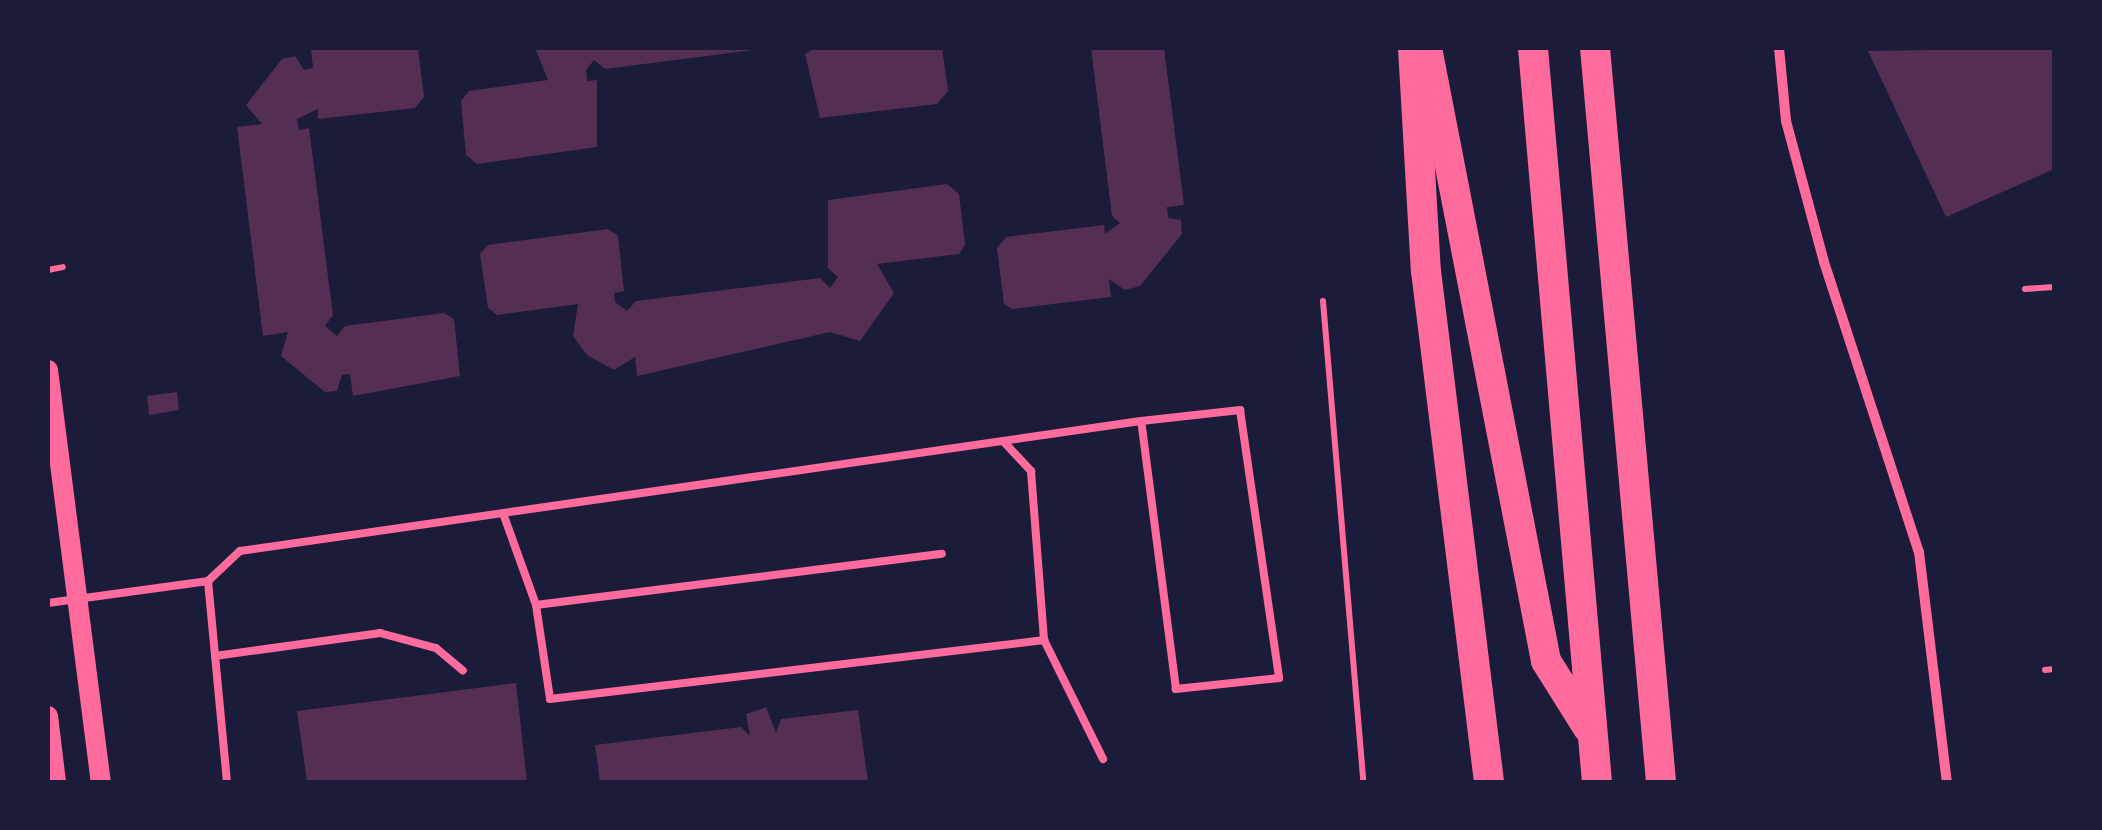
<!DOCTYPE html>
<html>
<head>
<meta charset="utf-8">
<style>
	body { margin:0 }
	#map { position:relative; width:2102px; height:830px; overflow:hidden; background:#1b1b3a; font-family:"Playfair Display",serif }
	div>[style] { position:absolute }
	.building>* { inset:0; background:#542f53 }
	.path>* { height:6px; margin:-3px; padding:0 3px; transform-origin:3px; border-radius:3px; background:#ff6b9d }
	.service>* { height:8px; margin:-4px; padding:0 4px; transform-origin:4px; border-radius:4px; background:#ff6b9d }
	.minor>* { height:10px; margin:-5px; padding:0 5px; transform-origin:5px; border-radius:5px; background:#ff6b9d }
	.secondary>* { height:20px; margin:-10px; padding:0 10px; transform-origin:10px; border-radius:10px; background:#ff6b9d }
	.motorway>* { height:30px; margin:-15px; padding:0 15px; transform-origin:15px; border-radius:15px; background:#ff6b9d }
	span { translate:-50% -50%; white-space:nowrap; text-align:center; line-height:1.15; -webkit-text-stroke:8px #1b1b3a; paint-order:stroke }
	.frame { position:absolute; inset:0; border:50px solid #1b1b3a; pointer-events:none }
</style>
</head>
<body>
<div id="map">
	<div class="building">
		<i style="clip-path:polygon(418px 48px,424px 97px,415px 108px,318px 119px,318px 109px,297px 119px,299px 130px,309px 128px,333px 315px,325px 326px,337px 336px,345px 326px,444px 313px,454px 319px,460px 376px,353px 396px,350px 374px,342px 375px,337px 391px,325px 392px,281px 356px,288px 332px,263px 336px,237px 127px,262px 124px,246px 105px,282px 59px,295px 56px,304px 70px,313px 68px,311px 49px)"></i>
		<i style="clip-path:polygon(535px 48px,753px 48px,753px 50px,605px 69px,594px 60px,586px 70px,587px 81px,597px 80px,597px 147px,477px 164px,466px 155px,461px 101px,469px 91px,548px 80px)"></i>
		<i style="clip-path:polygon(815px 48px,942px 48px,948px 91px,937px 104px,820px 118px,805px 54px)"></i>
		<i style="clip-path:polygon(1091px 48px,1164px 48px,1184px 205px,1167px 207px,1168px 218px,1181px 220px,1182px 234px,1140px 286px,1125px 290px,1109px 279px,1111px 297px,1012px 309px,1004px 304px,997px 248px,1006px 237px,1104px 225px,1105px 234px,1120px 223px,1112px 216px)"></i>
		<i style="clip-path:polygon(2054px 48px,2054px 169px,1946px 217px,1868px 51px)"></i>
		<i style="clip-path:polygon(947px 184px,959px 194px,965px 245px,959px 254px,877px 264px,894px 293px,860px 341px,830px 332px,637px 376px,635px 357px,614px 370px,587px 355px,573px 336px,578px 304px,497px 315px,488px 308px,480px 254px,488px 245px,608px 229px,618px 236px,624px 291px,614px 293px,615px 302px,627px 311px,636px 301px,820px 278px,830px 288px,838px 277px,828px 268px,828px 200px)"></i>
		<i style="clip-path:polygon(177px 392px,179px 410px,149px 415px,147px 396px)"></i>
		<i style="clip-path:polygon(516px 683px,527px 782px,307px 782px,297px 711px)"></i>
		<i style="clip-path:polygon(766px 707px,776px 733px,781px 719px,858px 710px,868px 782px,600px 782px,595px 745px,741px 727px,750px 736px,746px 714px)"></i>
	</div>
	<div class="path">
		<i style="left:48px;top:270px;width:15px;rotate:-11deg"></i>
		<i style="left:2025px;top:289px;width:29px;rotate:-4deg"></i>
		<i style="left:1323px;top:301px;width:483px;rotate:85.2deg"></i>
		<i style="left:2045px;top:670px;width:9px;rotate:-6deg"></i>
	</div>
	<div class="service">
		<i style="left:1004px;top:442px;width:40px;rotate:47deg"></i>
		<i style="left:1031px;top:471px;width:169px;rotate:85.6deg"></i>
		<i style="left:1044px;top:640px;width:133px;rotate:63.6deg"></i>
		<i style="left:504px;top:516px;width:95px;rotate:70.2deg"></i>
		<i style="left:536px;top:605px;width:95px;rotate:81.5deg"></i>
		<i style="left:550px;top:699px;width:498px;rotate:-6.8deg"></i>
		<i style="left:208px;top:581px;width:44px;rotate:-43.2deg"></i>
		<i style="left:240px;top:551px;width:910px;rotate:-8.21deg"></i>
		<i style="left:1141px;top:421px;width:100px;rotate:-6.3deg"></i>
		<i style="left:1240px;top:410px;width:271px;rotate:81.7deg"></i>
		<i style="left:1279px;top:678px;width:104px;rotate:173.9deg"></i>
		<i style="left:1176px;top:689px;width:270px;rotate:-97.4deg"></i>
		<i style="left:48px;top:603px;width:162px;rotate:-7.8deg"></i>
		<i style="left:208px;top:581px;width:202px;rotate:84.6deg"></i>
		<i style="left:536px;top:605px;width:409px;rotate:-7.2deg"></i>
		<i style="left:215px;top:656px;width:167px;rotate:-7.9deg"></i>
		<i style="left:380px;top:633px;width:58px;rotate:15deg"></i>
		<i style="left:436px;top:648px;width:35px;rotate:40deg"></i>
	</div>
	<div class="minor">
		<i style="left:1779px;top:48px;width:73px;rotate:84.5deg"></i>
		<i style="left:1786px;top:121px;width:146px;rotate:74.9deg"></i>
		<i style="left:1824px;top:262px;width:305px;rotate:71.9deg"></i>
		<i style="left:1919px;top:552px;width:232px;rotate:83.1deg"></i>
	</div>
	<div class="secondary">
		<i style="left:48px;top:370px;width:415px;rotate:82.7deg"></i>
		<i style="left:48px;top:716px;width:66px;rotate:83.1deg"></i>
	</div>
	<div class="motorway">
		<i style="left:1413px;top:48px;width:223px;rotate:86.7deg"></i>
		<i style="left:1426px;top:271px;width:515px;rotate:82.97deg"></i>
		<i style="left:1427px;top:48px;width:624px;rotate:79.01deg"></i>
		<i style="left:1546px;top:661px;width:79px;rotate:57.9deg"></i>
		<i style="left:1533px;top:48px;width:737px;rotate:85.02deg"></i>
		<i style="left:1595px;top:48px;width:737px;rotate:84.86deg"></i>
	</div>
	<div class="frame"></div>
</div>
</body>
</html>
